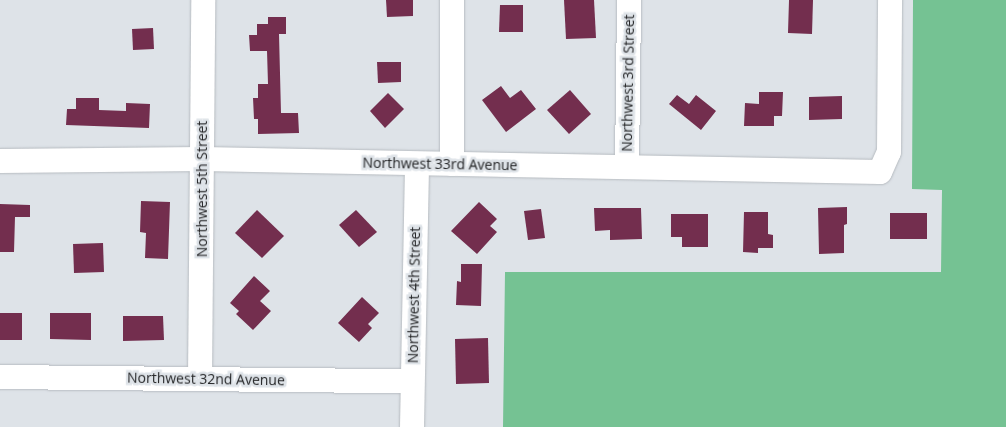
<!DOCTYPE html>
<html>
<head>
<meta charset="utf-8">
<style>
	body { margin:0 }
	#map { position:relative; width:1006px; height:427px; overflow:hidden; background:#dee3e8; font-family:"Open Sans",sans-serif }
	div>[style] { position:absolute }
	.forest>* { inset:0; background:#75c293 }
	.building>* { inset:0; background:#732e4e }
	.roads { filter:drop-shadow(0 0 1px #b6bbc0) drop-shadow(0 0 1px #b6bbc0) }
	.minor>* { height:24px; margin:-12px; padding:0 12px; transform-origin:12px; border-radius:12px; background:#fff }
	span { translate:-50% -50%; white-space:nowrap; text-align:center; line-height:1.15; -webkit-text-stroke:5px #dee3e8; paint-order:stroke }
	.street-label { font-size:14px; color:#232426 }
</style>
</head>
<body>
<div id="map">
	<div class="forest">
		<i style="clip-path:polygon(913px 0,1006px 0,1006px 427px,503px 427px,505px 272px,941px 272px,942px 190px,912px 189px)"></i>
	</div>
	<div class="building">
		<i style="clip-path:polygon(386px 0,413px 0,413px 16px,387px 17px)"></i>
		<i style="clip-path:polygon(564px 0,594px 0,596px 38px,566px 39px)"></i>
		<i style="clip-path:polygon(789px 0,813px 0,812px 34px,788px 33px)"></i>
		<i style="clip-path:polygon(500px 5px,523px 5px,523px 32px,499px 32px)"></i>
		<i style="clip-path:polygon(268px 17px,286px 17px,286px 34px,279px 34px,281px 113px,298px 113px,299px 133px,258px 134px,258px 119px,254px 119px,253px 98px,258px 98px,258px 84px,268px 84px,267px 51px,250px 51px,249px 35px,257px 35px,257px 24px,268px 24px)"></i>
		<i style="clip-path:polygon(153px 28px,154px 49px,133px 50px,132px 29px)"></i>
		<i style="clip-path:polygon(377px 62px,401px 62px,401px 82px,378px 83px)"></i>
		<i style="clip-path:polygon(501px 86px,510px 98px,521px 90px,536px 109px,506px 132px,482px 100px)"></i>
		<i style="clip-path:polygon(570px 90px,591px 114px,569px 134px,547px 110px)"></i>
		<i style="clip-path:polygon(759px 92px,783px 92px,782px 116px,774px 116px,774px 126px,744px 126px,745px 103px,759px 104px)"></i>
		<i style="clip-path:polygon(388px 93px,404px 109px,385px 128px,370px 111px)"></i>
		<i style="clip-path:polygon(677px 95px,689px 104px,696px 95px,716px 111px,701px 130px,669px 104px)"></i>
		<i style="clip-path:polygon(842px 96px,842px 119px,809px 120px,809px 97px)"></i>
		<i style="clip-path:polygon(76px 98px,99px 98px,99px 110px,126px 111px,126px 103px,150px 104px,149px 128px,66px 125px,67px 109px,76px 109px)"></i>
		<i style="clip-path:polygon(141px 201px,170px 202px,168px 259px,145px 258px,146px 233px,140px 232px)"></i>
		<i style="clip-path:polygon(479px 202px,497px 219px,490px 226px,497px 232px,477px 254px,451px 231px)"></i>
		<i style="clip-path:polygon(0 204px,30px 205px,30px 217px,15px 217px,14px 252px,0 252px)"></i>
		<i style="clip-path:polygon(847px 207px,847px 224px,844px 225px,844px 253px,819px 254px,818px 208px)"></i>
		<i style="clip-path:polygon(594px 208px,641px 208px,642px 239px,610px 240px,610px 230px,595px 231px)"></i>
		<i style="clip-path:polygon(541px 209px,545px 238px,528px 240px,524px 211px)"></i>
		<i style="clip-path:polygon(257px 210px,284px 236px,262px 258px,235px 233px)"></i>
		<i style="clip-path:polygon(356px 210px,377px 232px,359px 247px,339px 225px)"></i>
		<i style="clip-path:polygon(744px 212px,768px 212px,768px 234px,773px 235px,773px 248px,758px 248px,758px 253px,743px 252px)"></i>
		<i style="clip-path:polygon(890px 213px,927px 213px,927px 239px,890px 239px)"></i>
		<i style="clip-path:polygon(671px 214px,708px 214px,708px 247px,682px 247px,682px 237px,671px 237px)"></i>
		<i style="clip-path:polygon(103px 243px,104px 272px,74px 273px,73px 244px)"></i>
		<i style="clip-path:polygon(461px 264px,482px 264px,481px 306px,456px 305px,457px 281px,461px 282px)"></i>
		<i style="clip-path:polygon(254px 276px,270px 291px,260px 301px,271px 311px,253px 330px,236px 314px,239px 311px,230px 303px)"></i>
		<i style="clip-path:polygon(362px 297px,379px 313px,368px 324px,372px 328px,359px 342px,338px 323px)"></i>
		<i style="clip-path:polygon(0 313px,22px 313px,22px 340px,0 340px)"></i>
		<i style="clip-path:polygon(50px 313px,91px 313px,91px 340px,50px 339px)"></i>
		<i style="clip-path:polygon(123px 316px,163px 316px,164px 340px,123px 341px)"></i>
		<i style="clip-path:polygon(488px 338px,489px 383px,456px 384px,455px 339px)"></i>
	</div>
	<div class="roads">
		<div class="minor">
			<i style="left:0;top:161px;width:202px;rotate:-0.6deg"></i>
			<i style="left:202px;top:159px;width:678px;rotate:1.1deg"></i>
			<i style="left:880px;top:172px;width:22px;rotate:-66deg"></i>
			<i style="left:889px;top:152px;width:152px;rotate:-89.6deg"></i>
			<i style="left:452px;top:164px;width:164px;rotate:-90deg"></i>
			<i style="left:627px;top:167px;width:167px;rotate:-89.3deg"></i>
			<i style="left:0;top:377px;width:412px;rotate:0.6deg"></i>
			<i style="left:200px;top:379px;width:379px;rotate:-89.5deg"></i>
			<i style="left:412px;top:427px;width:263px;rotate:-88.9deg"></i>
		</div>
	</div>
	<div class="street-label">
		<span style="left:628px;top:83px;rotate:-89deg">Northwest 3rd Street</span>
		<span style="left:440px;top:164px;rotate:1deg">Northwest 33rd Avenue</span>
		<span style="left:202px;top:189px;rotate:-90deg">Northwest 5th Street</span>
		<span style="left:414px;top:295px;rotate:-89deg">Northwest 4th Street</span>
		<span style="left:206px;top:379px;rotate:1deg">Northwest 32nd Avenue</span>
	</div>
</div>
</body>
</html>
